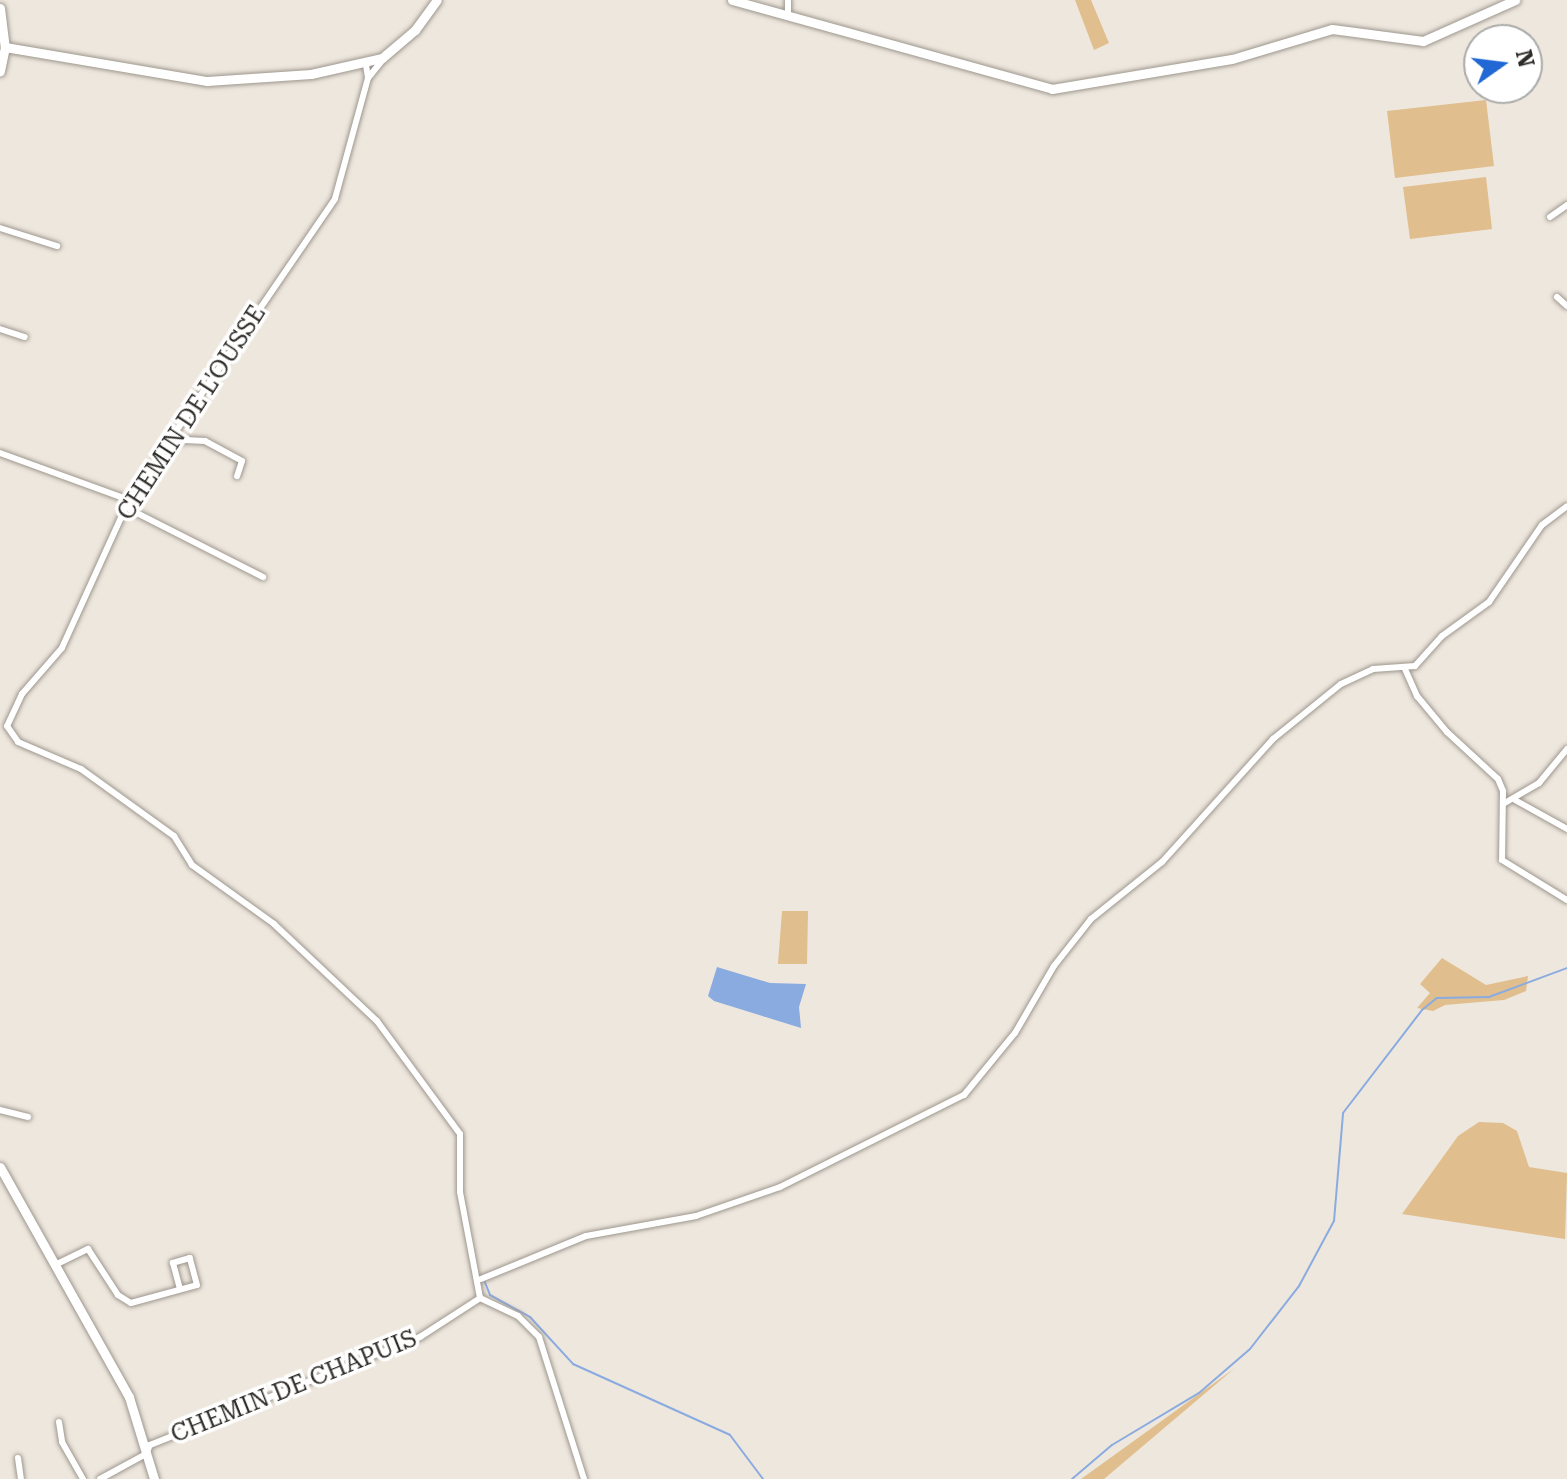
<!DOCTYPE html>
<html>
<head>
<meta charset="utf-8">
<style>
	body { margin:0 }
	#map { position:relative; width:1567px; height:1479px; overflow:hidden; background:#eee7de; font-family:"Roboto Serif",serif }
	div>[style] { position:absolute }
	.green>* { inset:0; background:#e1be8d }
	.water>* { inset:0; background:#8aabe0 }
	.stream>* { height:2px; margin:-1px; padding:0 1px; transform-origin:1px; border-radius:1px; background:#8aabe0 }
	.roads { filter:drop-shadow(0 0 2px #9d978e) drop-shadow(0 0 2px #9d978e) }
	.street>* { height:6px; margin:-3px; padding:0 3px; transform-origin:3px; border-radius:3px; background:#fff }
	.secondary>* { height:9px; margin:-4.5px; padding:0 4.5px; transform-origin:4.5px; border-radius:4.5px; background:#fff }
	span { translate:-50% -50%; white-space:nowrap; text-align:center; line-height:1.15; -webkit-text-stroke:7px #fff; paint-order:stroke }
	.street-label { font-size:24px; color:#2e2c28 }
	.north { position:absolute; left:1463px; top:24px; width:80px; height:80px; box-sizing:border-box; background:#fff; border:2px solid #ababa9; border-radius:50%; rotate:76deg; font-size:22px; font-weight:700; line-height:32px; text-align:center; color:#2e2c28 }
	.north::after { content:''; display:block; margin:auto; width:28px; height:36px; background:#2168d4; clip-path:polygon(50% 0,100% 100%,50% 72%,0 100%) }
</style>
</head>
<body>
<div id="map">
	<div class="green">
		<i style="clip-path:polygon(1075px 0,1091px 0,1109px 43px,1094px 50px)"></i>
		<i style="clip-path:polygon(1486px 100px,1494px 166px,1395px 178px,1387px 111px)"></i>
		<i style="clip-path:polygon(1486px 177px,1492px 229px,1410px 239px,1403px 187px)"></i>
		<i style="clip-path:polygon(782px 911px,808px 911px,807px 964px,778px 964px)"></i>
		<i style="clip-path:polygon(1442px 958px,1486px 985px,1528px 976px,1526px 991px,1504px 1000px,1445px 1005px,1433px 1011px,1417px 1008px,1430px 993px,1420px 984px)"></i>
		<i style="clip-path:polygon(1479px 1122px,1503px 1123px,1517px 1131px,1529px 1167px,1567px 1173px,1565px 1239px,1402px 1214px,1458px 1136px)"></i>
		<i style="clip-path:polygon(1235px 1368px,1104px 1479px,1081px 1479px)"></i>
	</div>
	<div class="water">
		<i style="clip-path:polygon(717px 967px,770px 983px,806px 984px,799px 1007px,801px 1028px,714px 1001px,708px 996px)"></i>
	</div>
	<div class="stream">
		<i style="left:484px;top:1280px;width:16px;rotate:68deg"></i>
		<i style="left:490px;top:1295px;width:46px;rotate:28.8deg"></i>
		<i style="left:530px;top:1317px;width:64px;rotate:47.5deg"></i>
		<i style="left:573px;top:1364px;width:172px;rotate:24.3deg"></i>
		<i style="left:730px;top:1435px;width:55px;rotate:53.1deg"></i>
		<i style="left:1072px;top:1479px;width:52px;rotate:-40.4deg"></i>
		<i style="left:1112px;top:1445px;width:101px;rotate:-30.9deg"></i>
		<i style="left:1199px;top:1393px;width:67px;rotate:-40.8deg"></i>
		<i style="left:1250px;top:1349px;width:80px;rotate:-52.1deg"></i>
		<i style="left:1299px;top:1286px;width:74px;rotate:-61.7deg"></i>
		<i style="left:1334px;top:1221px;width:108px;rotate:-85.2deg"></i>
		<i style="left:1343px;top:1113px;width:130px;rotate:-52.5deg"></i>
		<i style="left:1422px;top:1010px;width:19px;rotate:-39deg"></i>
		<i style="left:1437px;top:998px;width:52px;rotate:-1.1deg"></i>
		<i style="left:1489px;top:997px;width:83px;rotate:-20.4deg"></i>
	</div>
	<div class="roads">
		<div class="street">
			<i style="left:788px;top:15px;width:15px;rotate:-90deg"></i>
			<i style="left:366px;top:65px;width:13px;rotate:81deg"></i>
			<i style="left:368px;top:78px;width:125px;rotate:105.3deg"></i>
			<i style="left:335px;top:199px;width:365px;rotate:124.4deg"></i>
			<i style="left:129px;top:500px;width:162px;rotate:114.4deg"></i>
			<i style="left:62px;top:648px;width:61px;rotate:131deg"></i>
			<i style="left:22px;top:694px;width:35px;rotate:115deg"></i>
			<i style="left:7px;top:726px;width:19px;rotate:55deg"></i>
			<i style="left:18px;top:742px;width:69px;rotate:23.2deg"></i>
			<i style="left:81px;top:769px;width:115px;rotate:35.8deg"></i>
			<i style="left:174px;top:836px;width:34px;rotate:58deg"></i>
			<i style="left:192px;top:865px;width:101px;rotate:35.7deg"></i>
			<i style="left:274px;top:924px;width:141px;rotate:43.3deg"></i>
			<i style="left:377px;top:1021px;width:140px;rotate:53.7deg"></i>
			<i style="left:460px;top:1134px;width:58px;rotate:90deg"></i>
			<i style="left:460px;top:1192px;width:108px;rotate:79.3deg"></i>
			<i style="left:368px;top:78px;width:28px;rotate:-51deg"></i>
			<i style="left:1550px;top:217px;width:21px;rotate:-35deg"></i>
			<i style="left:0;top:228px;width:60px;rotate:17.5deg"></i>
			<i style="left:1557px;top:297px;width:13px;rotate:42deg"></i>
			<i style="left:0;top:329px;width:26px;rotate:18deg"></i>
			<i style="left:166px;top:448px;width:21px;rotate:-23deg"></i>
			<i style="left:185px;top:440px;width:20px;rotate:3deg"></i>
			<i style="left:205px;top:441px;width:42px;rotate:28.4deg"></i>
			<i style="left:242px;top:461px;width:16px;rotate:108deg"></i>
			<i style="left:0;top:453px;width:137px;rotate:20deg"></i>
			<i style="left:125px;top:507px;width:155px;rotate:26.9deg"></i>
			<i style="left:1405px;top:669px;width:30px;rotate:66deg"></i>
			<i style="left:1417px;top:696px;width:47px;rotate:50.2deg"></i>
			<i style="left:1447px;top:732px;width:69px;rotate:42.7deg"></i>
			<i style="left:1498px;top:779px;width:13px;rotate:67deg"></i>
			<i style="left:1503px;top:791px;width:69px;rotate:90.8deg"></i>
			<i style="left:1502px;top:860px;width:76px;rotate:31.6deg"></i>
			<i style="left:1515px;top:800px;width:60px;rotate:29.1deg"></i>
			<i style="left:1503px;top:804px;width:42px;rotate:-30.3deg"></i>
			<i style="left:1539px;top:783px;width:44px;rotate:-50.5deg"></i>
			<i style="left:0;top:1110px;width:29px;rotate:14deg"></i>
			<i style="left:55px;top:1265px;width:37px;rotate:-26deg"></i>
			<i style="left:88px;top:1249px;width:55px;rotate:56.9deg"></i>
			<i style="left:118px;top:1295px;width:15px;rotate:32deg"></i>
			<i style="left:131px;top:1303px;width:68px;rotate:-15.3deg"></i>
			<i style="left:197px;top:1285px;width:28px;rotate:-105deg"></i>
			<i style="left:190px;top:1258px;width:18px;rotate:164deg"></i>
			<i style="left:173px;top:1263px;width:27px;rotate:75deg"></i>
			<i style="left:481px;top:1279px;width:113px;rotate:-22.3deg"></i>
			<i style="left:586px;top:1236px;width:112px;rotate:-10.3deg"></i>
			<i style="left:696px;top:1216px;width:89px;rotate:-19deg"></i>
			<i style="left:780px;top:1187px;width:206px;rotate:-26.6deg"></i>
			<i style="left:964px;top:1095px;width:80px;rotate:-50.6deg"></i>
			<i style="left:1015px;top:1033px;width:78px;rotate:-59.8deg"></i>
			<i style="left:1054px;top:966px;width:60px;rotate:-51.8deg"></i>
			<i style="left:1091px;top:919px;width:91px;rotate:-38.8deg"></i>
			<i style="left:1162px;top:862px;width:166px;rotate:-47.9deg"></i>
			<i style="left:1273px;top:739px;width:87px;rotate:-39deg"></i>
			<i style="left:1341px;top:684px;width:35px;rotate:-25deg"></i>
			<i style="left:1373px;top:669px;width:42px;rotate:-4.1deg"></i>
			<i style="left:1415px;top:666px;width:40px;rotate:-48deg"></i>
			<i style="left:1442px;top:636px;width:58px;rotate:-35.9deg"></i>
			<i style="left:1489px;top:602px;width:93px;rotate:-55.5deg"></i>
			<i style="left:1542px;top:525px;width:31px;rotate:-37deg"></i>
			<i style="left:480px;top:1298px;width:42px;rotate:25.3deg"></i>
			<i style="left:518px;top:1316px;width:30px;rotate:45deg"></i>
			<i style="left:539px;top:1337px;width:149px;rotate:72.4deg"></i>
			<i style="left:59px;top:1422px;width:20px;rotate:81deg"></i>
			<i style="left:62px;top:1442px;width:43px;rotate:60.4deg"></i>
			<i style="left:18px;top:1458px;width:21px;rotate:82deg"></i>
			<i style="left:100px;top:1479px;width:52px;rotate:-28.5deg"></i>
			<i style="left:146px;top:1454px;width:10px;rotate:-66deg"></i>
			<i style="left:150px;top:1445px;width:291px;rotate:-21.8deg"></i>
			<i style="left:420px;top:1337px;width:72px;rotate:-33deg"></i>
		</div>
		<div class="secondary">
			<i style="left:732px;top:0;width:332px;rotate:15.5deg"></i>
			<i style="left:1052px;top:89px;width:182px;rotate:-9.5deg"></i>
			<i style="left:1232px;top:59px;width:104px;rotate:-16.7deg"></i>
			<i style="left:1332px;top:29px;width:92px;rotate:7.5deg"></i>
			<i style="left:1423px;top:41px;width:101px;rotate:-24deg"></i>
			<i style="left:0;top:8px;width:39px;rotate:83deg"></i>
			<i style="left:5px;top:47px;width:25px;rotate:102deg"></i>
			<i style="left:5px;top:47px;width:205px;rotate:9.6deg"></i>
			<i style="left:207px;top:81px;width:104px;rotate:-3.9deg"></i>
			<i style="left:311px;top:74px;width:73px;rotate:-12.7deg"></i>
			<i style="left:382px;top:58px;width:43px;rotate:-40.3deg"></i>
			<i style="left:415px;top:30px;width:37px;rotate:-54deg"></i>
			<i style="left:0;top:1167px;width:264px;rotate:60.7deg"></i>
			<i style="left:129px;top:1397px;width:86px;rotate:73deg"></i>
		</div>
	</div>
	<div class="street-label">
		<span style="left:192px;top:413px;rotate:-57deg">CHEMIN DE L'OUSSE</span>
		<span style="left:294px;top:1387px;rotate:-22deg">CHEMIN DE CHAPUIS</span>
	</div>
	<div class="north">N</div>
</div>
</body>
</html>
